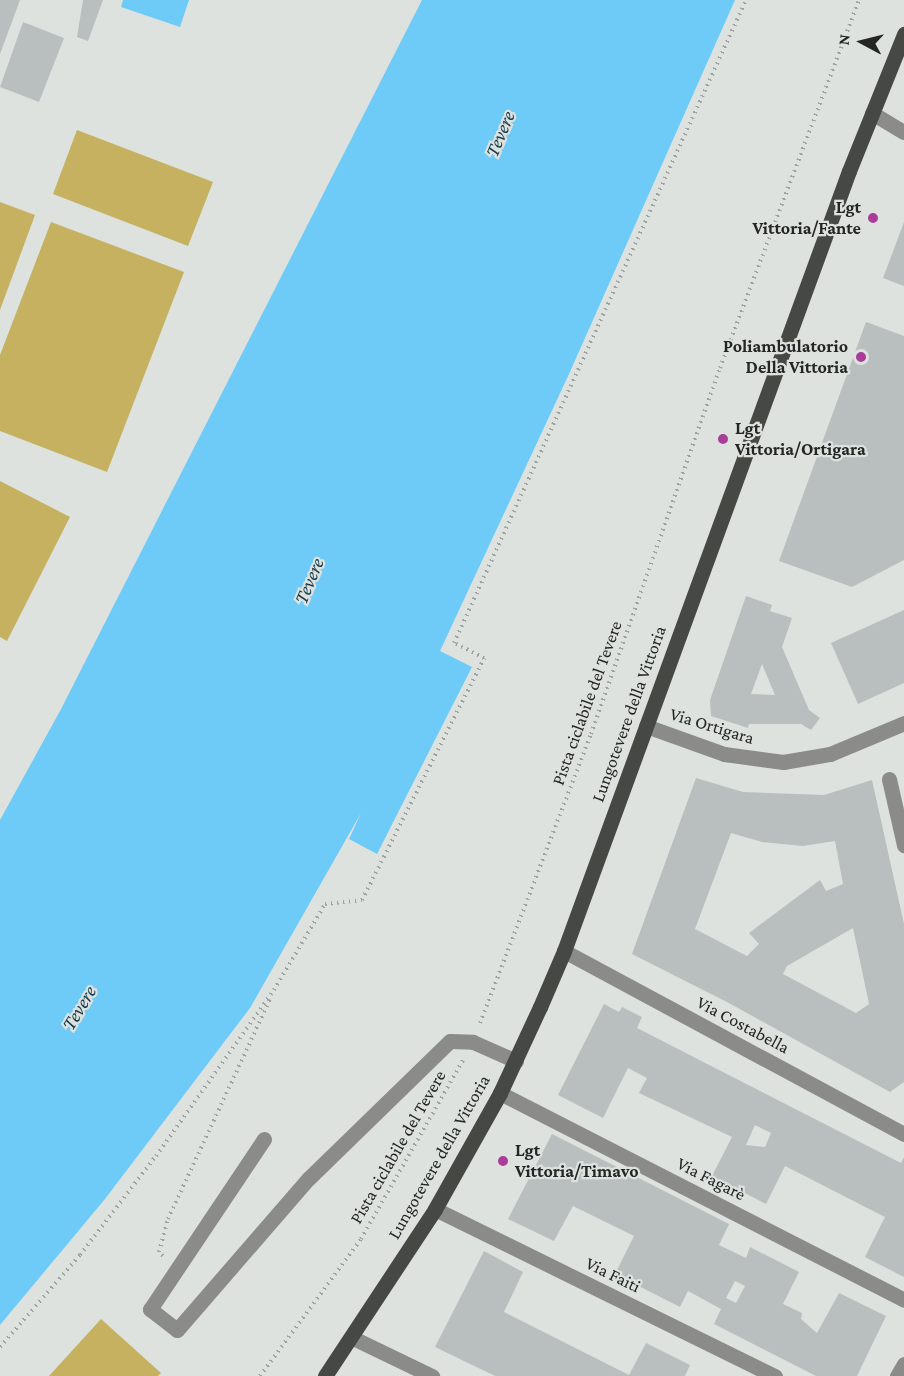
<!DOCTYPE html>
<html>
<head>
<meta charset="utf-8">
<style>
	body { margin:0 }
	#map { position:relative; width:904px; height:1376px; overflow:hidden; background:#dde2df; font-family:"Crimson Pro",serif }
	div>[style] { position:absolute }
	.green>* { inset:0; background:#c5b160 }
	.water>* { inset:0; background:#6ecbf8 }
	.building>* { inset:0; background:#b9bfbf }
	.path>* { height:4px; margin-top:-2px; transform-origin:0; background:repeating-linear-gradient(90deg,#9da19f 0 1.5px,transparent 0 6px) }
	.minor>* { height:15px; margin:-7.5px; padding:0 7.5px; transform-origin:7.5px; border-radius:7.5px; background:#8b8c8a }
	.major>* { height:15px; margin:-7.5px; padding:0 7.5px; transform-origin:7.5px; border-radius:7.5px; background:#464844 }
	.dots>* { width:16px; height:16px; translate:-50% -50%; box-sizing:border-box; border:3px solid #dde2df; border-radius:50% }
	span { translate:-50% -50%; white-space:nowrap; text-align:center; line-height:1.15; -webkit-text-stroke:4.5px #dde2df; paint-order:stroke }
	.poi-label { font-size:18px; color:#242625; font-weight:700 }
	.right { translate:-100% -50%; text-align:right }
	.left { translate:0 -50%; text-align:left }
	.street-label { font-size:18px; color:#242625 }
	.water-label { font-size:20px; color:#123b4e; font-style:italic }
	.north { position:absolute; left:832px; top:12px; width:60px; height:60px; -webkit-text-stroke:4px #dde2df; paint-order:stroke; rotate:277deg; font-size:16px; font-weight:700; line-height:24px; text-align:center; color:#242625 }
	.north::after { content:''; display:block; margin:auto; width:21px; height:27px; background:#242625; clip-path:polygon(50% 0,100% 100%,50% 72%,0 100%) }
</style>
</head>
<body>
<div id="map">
	<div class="green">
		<i style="clip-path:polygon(77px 130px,213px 182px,188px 246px,53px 194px)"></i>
		<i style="clip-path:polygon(0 202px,35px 215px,0 310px)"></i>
		<i style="clip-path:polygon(51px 222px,184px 272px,107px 472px,0 431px,0 355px)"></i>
		<i style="clip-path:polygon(0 481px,70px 517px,7px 641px,0 637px)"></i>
		<i style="clip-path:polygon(101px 1319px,161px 1373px,158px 1376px,49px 1376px)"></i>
	</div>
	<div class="water">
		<i style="clip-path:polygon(123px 0,189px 0,180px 27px,121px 7px)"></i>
		<i style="clip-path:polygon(422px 0,735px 0,569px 374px,440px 651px,472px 667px,377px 854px,349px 839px,361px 813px,250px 1008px,105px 1199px,0 1325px,0 820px,60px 711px)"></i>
	</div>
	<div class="building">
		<i style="clip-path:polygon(0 0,20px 0,0 54px)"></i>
		<i style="clip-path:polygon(83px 0,103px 0,88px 41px,77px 37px)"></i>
		<i style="clip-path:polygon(23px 22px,64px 38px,39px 102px,0 87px)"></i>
		<i style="clip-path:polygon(904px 222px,904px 286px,883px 278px)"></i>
		<i style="clip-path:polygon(866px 322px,904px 336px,904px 560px,852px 587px,779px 561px)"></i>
		<i style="clip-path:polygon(evenodd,746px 596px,772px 605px,770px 611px,792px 618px,782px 647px,809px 710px,820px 718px,811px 730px,801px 724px,749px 724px,748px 728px,711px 716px,710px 700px,746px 596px,762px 664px,775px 695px,751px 694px,762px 664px)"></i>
		<i style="clip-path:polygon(904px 610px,904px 683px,858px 704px,831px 643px)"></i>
		<i style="clip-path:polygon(evenodd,696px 778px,743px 792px,824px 795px,872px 780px,904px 924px,904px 1082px,890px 1092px,727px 1002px,632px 954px,696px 778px,731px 833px,762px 842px,803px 846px,835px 841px,843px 884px,826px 891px,820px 880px,749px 933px,759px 944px,747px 956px,695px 929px,731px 833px,696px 778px,853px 928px,869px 1004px,856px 1013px,783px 974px,787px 966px,853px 928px)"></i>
		<i style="clip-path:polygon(evenodd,604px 1004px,619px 1012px,622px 1007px,642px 1017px,637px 1028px,901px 1163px,904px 1157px,904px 1277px,865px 1257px,885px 1217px,785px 1166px,766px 1204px,712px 1176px,732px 1137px,639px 1093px,647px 1078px,628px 1068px,603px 1118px,558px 1095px,604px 1004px,755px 1125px,771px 1133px,765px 1147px,746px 1145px,755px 1125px)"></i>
		<i style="clip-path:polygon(evenodd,552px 1134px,729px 1224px,719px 1245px,746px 1258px,750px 1247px,799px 1272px,783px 1304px,802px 1313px,801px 1319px,817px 1333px,839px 1293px,886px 1316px,857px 1376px,816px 1376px,714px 1324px,721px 1309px,688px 1291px,680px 1307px,615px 1274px,634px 1236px,573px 1206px,554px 1241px,508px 1219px,552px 1134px,735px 1281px,745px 1286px,736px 1303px,726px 1298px,735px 1281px)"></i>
		<i style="clip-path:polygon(484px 1251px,523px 1272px,504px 1312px,629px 1375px,646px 1343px,690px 1365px,685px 1376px,495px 1376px,435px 1347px)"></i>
	</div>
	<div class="path">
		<i style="left:480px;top:1023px;width:310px;rotate:-69deg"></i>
		<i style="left:591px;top:734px;width:388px;rotate:-70.6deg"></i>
		<i style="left:720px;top:368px;width:393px;rotate:-69.3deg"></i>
		<i style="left:163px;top:1256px;width:6px;rotate:-135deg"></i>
		<i style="left:159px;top:1252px;width:34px;rotate:-75deg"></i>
		<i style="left:168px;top:1219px;width:242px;rotate:-65.1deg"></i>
		<i style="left:0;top:1347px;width:122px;rotate:-49deg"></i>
		<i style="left:80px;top:1255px;width:125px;rotate:-52.5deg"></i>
		<i style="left:156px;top:1156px;width:204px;rotate:-54.6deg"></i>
		<i style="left:274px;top:990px;width:100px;rotate:-59.3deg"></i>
		<i style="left:325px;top:904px;width:37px;rotate:-6deg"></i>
		<i style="left:362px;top:900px;width:271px;rotate:-63.2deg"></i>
		<i style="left:484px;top:658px;width:34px;rotate:-153deg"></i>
		<i style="left:454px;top:643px;width:706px;rotate:-65.58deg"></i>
		<i style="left:260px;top:1376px;width:170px;rotate:-53.6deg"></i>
		<i style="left:361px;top:1239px;width:206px;rotate:-60.3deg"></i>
	</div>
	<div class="minor">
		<i style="left:872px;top:113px;width:37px;rotate:31deg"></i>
		<i style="left:646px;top:726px;width:83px;rotate:19.7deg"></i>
		<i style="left:724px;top:754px;width:60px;rotate:7.7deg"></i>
		<i style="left:783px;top:762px;width:48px;rotate:-9.7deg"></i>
		<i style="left:830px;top:754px;width:80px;rotate:-22.7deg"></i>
		<i style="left:889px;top:779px;width:68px;rotate:77.2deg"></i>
		<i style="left:564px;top:951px;width:386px;rotate:28.3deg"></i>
		<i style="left:500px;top:1093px;width:454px;rotate:27.1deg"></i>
		<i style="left:264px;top:1139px;width:205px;rotate:123.8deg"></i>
		<i style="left:150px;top:1309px;width:34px;rotate:38deg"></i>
		<i style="left:177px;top:1330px;width:200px;rotate:-49.1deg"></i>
		<i style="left:308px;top:1179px;width:198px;rotate:-44.2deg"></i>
		<i style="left:450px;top:1041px;width:23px;rotate:2deg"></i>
		<i style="left:473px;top:1042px;width:47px;rotate:23.8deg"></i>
		<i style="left:435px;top:1209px;width:379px;rotate:26.2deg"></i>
		<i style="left:353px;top:1338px;width:88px;rotate:25.7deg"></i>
		<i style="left:897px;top:1376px;width:14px;rotate:-60deg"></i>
	</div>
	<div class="major">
		<i style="left:325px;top:1376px;width:200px;rotate:-56.6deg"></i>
		<i style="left:435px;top:1209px;width:133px;rotate:-60.7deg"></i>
		<i style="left:500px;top:1093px;width:95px;rotate:-65.1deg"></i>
		<i style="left:540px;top:1007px;width:61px;rotate:-66.8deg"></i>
		<i style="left:564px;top:951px;width:830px;rotate:-69.93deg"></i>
		<i style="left:849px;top:171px;width:148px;rotate:-68.1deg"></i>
	</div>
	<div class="dots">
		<i style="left:873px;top:218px;background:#aa3c9a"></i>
		<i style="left:861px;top:357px;background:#aa3c9a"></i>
		<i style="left:723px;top:439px;background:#aa3c9a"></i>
		<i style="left:503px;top:1161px;background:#aa3c9a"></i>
	</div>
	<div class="poi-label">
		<span class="right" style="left:861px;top:218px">Lgt<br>Vittoria/Fante</span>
		<span class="right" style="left:848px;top:357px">Poliambulatorio<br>Della Vittoria</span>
		<span class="left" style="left:735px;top:439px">Lgt<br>Vittoria/Ortigara</span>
		<span class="left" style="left:515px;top:1161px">Lgt<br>Vittoria/Timavo</span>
	</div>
	<div class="street-label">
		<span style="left:587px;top:703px;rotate:-70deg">Pista ciclabile del Tevere</span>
		<span style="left:629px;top:714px;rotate:-70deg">Lungotevere della Vittoria</span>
		<span style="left:712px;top:726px;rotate:17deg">Via Ortigara</span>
		<span style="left:743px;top:1025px;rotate:28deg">Via Costabella</span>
		<span style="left:398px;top:1147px;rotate:-60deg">Pista ciclabile del Tevere</span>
		<span style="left:439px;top:1157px;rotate:-60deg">Lungotevere della Vittoria</span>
		<span style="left:711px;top:1179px;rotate:27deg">Via Fagarè</span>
		<span style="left:613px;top:1275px;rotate:26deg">Via Faiti</span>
	</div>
	<div class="water-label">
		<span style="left:500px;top:134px;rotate:-67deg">Tevere</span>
		<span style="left:309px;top:581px;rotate:-67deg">Tevere</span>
		<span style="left:79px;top:1008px;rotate:-59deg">Tevere</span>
	</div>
	<div class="north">N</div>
</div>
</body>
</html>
